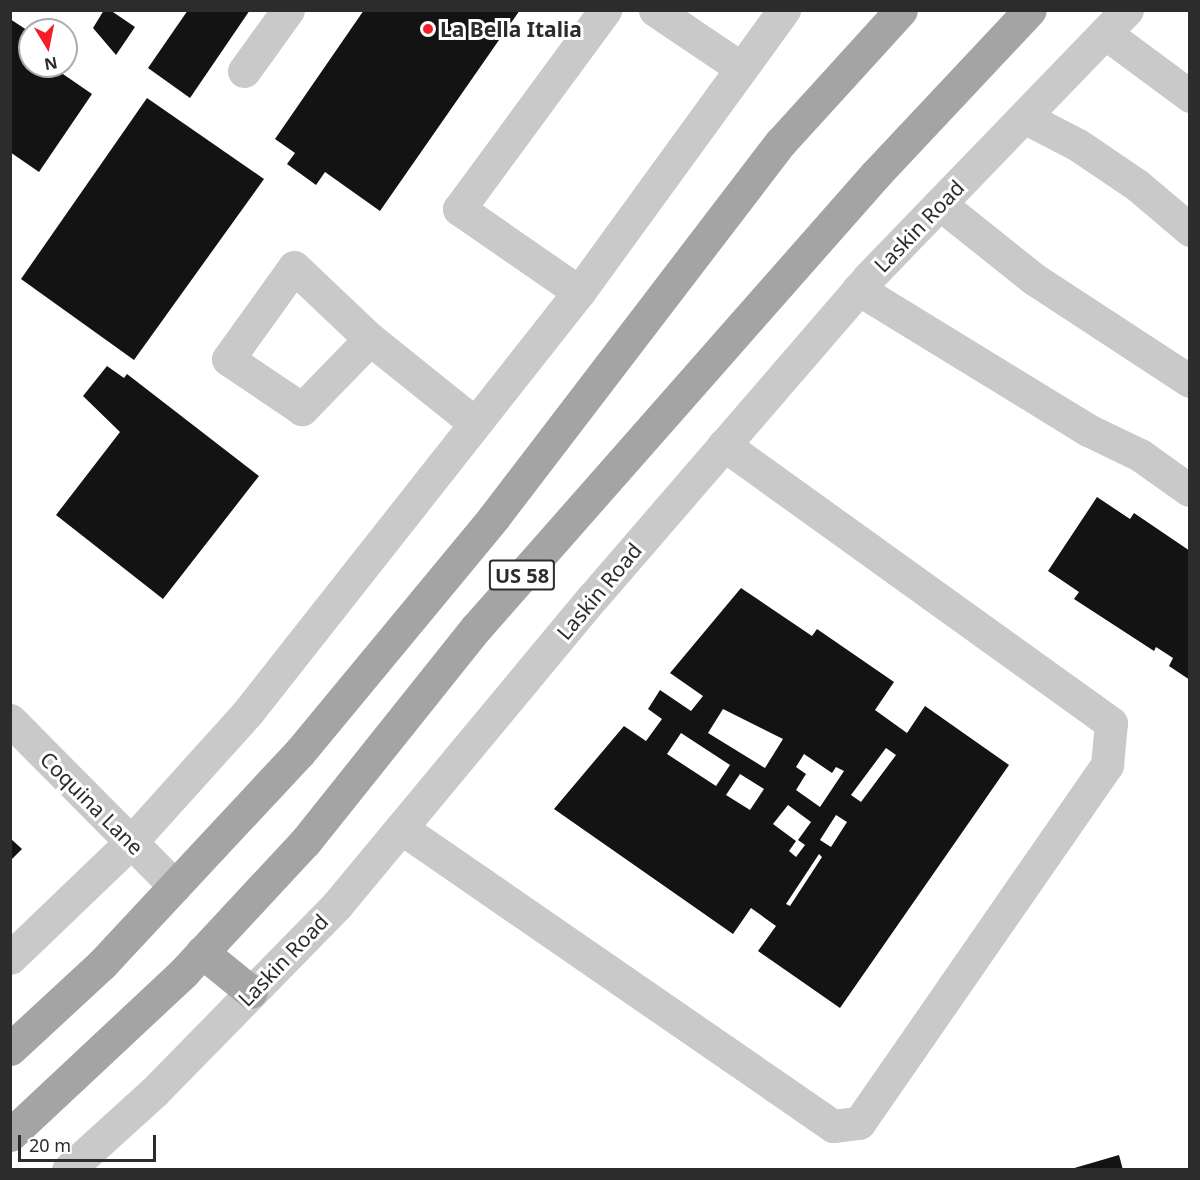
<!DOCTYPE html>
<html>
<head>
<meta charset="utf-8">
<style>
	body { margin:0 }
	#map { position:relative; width:1200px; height:1180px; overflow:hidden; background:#fff; font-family:"Noto Sans",sans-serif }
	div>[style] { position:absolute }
	.building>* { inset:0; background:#131313 }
	.minor>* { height:33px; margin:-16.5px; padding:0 16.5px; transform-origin:16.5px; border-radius:16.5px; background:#c9c9c9 }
	.major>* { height:33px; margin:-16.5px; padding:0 16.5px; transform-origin:16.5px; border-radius:16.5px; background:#a4a4a4 }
	.dots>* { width:16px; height:16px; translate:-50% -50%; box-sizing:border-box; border:3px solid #fff; border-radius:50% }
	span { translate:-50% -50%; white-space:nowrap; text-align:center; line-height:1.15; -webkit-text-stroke:6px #fff; paint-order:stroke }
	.shield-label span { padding:2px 4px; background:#fff; border:2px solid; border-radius:4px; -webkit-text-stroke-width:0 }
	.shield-label { font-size:20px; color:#2c2c2c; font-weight:700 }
	.poi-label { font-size:21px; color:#2c2c2c; font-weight:700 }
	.left { translate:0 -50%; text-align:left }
	.street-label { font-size:21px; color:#2c2c2c }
	.frame { position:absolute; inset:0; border:12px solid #2c2c2c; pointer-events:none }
	.north { position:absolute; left:18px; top:18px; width:60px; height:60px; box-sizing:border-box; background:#fff; border:2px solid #ababab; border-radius:50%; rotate:170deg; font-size:16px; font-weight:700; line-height:24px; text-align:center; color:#2c2c2c }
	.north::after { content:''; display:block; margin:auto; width:21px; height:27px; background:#f41e2a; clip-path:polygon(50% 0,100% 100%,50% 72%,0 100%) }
	.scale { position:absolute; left:18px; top:1135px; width:138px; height:27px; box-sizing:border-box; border:3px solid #2c2c2c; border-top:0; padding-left:8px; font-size:18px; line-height:21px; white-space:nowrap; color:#2c2c2c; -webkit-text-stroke:4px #fff; paint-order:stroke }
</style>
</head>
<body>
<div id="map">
	<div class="building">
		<i style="clip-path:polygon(104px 10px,110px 10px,135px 27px,116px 55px,93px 28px)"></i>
		<i style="clip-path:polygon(188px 10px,250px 10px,190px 98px,148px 68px)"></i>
		<i style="clip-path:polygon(364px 10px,520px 10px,380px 211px,325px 172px,316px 185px,287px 164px,295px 153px,275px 139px)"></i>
		<i style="clip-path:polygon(10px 19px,30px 32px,30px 66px,64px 66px,60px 72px,92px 94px,39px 172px,10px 152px)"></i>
		<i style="clip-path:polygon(147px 98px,264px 179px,134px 360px,21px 279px)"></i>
		<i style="clip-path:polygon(107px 366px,124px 378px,127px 374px,259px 476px,163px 599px,56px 515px,120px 432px,83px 396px)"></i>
		<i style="clip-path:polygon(1097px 497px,1130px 519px,1134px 513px,1190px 551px,1190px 680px,1169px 666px,1173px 658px,1156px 647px,1154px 651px,1074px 599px,1079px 592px,1048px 571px)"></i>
		<i style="clip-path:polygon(evenodd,741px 588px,812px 636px,817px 629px,894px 682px,875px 710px,907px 733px,925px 706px,1009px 765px,840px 1008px,758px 951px,776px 926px,751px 908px,733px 934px,554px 809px,624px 726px,646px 741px,662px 719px,648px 709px,660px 690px,691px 711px,703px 696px,670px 673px,741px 588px,723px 709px,783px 739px,765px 768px,708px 733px,723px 709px,741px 588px,681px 733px,730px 765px,716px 786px,667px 754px,681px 733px,741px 588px,886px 748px,896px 755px,861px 802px,851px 795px,886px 748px,741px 588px,804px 754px,832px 773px,836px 767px,844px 771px,820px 807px,796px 790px,806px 774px,796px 767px,804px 754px,741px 588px,740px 774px,764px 789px,750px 810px,726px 795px,740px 774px,741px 588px,788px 805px,811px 822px,798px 840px,805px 845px,796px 857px,789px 851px,796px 841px,773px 824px,788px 805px,741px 588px,836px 815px,847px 822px,831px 847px,820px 840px,836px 815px,741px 588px,819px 854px,822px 857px,790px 906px,786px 904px,819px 854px)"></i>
		<i style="clip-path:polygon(10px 838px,22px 849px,10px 861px)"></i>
		<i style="clip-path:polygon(1119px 1155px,1123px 1170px,1071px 1170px,1071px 1169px)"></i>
	</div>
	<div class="minor">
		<i style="left:655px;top:10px;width:104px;rotate:34deg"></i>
		<i style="left:1105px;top:33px;width:106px;rotate:36.5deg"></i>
		<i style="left:244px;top:71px;width:75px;rotate:-54.2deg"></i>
		<i style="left:1024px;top:117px;width:61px;rotate:27.4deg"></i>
		<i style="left:1078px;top:145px;width:71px;rotate:34.1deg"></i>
		<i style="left:1137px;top:185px;width:70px;rotate:40.3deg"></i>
		<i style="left:940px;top:204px;width:120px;rotate:38.6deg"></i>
		<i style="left:1034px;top:279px;width:186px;rotate:33.2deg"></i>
		<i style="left:858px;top:289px;width:270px;rotate:31.5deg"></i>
		<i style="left:1088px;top:430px;width:58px;rotate:25.7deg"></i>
		<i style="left:1140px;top:455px;width:60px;rotate:35.5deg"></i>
		<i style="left:579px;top:292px;width:146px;rotate:-145.3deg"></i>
		<i style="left:459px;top:209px;width:247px;rotate:-53.7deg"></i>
		<i style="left:370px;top:339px;width:98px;rotate:134.2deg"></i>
		<i style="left:302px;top:409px;width:89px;rotate:-146deg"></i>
		<i style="left:228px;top:359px;width:113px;rotate:-54.3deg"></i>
		<i style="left:294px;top:267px;width:105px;rotate:43.5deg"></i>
		<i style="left:370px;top:339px;width:134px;rotate:38.7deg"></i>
		<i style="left:10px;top:720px;width:234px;rotate:45.2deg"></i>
		<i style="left:401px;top:828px;width:525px;rotate:34.6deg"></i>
		<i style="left:833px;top:1126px;width:26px;rotate:-7deg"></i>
		<i style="left:859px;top:1123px;width:436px;rotate:-55.3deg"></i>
		<i style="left:1107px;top:765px;width:42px;rotate:-84.6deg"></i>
		<i style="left:1111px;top:723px;width:477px;rotate:-144.3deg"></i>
		<i style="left:10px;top:958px;width:168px;rotate:-43.8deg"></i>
		<i style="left:131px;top:842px;width:175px;rotate:-48deg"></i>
		<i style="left:248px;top:712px;width:535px;rotate:-51.76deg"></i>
		<i style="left:579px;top:292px;width:349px;rotate:-54deg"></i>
		<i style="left:68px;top:1170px;width:116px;rotate:-42.2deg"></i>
		<i style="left:154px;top:1092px;width:262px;rotate:-45.6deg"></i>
		<i style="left:337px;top:905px;width:400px;rotate:-50.3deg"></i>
		<i style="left:593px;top:597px;width:421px;rotate:-49.2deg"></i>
		<i style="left:868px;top:278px;width:373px;rotate:-46deg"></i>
	</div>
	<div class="major">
		<i style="left:202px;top:952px;width:63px;rotate:39.2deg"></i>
		<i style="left:10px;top:1049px;width:125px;rotate:-42.7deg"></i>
		<i style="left:102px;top:964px;width:289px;rotate:-47deg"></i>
		<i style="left:299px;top:753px;width:306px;rotate:-50.4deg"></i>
		<i style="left:494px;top:517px;width:472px;rotate:-52.6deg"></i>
		<i style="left:781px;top:142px;width:178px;rotate:-47.7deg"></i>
		<i style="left:10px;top:1135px;width:238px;rotate:-43.1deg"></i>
		<i style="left:184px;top:972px;width:178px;rotate:-47.1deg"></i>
		<i style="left:305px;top:842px;width:274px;rotate:-51.4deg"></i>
		<i style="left:476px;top:628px;width:604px;rotate:-48.63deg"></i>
		<i style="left:875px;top:175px;width:226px;rotate:-46.8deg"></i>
	</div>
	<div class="dots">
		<i style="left:428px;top:29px;background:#f41e2a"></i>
	</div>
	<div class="shield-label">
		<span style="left:522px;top:575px">US 58</span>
	</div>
	<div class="poi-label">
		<span class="left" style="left:440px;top:29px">La Bella Italia</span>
	</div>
	<div class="street-label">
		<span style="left:919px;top:226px;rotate:-46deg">Laskin Road</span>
		<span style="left:599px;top:591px;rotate:-50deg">Laskin Road</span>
		<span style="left:92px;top:803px;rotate:45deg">Coquina Lane</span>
		<span style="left:283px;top:960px;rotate:-46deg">Laskin Road</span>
	</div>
	<div class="frame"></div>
	<div class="north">N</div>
	<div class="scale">20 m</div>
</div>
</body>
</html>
